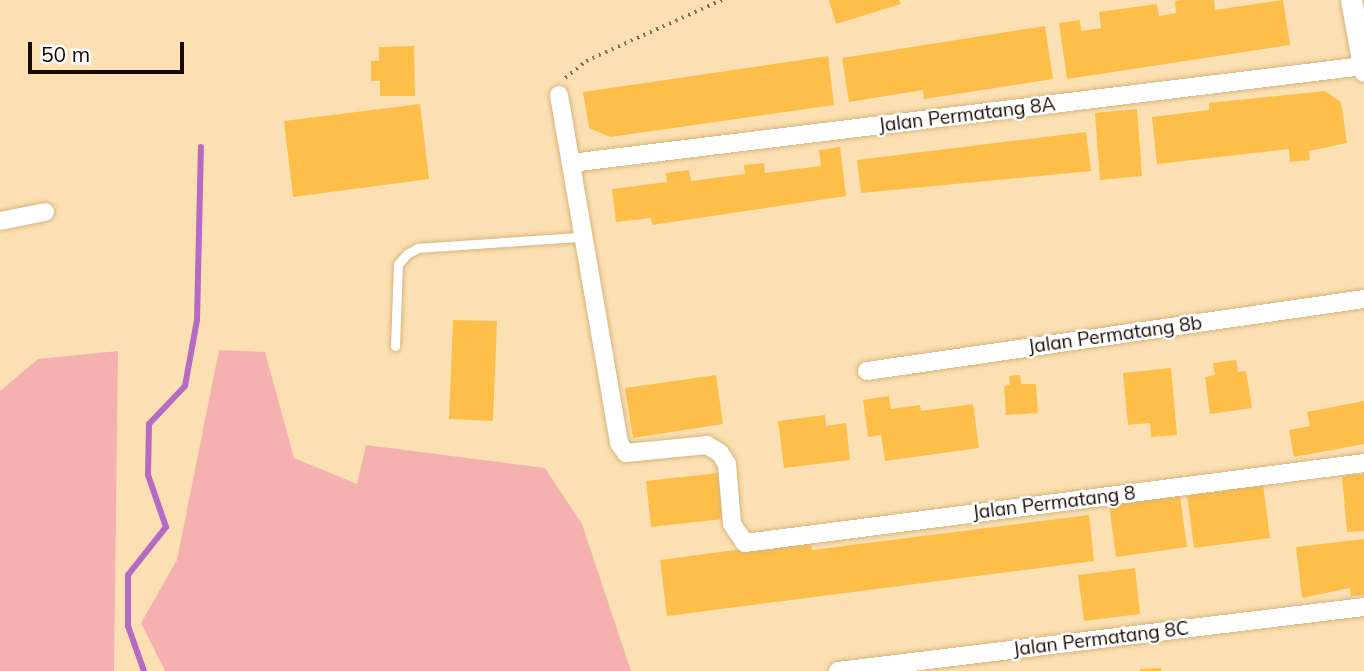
<!DOCTYPE html>
<html>
<head>
<meta charset="utf-8">
<style>
	body { margin:0 }
	#map { position:relative; width:1364px; height:671px; overflow:hidden; background:#fce0b3; font-family:Mulish,sans-serif }
	div>[style] { position:absolute }
	.green>* { inset:0; background:#f5b1b0 }
	.stream>* { height:6px; margin:-3px; padding:0 3px; transform-origin:3px; border-radius:3px; background:#b36bc3 }
	.building>* { inset:0; background:#fdbf49 }
	.path>* { height:3.5px; margin-top:-1.75px; transform-origin:0; background:repeating-linear-gradient(90deg,#857156 0 2px,transparent 0 7px) }
	.roads { filter:drop-shadow(0 0 2px #d6b57c) drop-shadow(0 0 2px #d6b57c) }
	.service>* { height:9px; margin:-4.5px; padding:0 4.5px; transform-origin:4.5px; border-radius:4.5px; background:#fff }
	.minor>* { height:18px; margin:-9px; padding:0 9px; transform-origin:9px; border-radius:9px; background:#fff }
	.tertiary>* { height:21px; margin:-10.5px; padding:0 10.5px; transform-origin:10.5px; border-radius:10.5px; background:#fff }
	span { translate:-50% -50%; white-space:nowrap; text-align:center; line-height:1.15; -webkit-text-stroke:5px #fff; paint-order:stroke }
	.street-label { font-size:19px; color:#170b00 }
	.scale { position:absolute; left:28px; top:42px; width:156px; height:32px; box-sizing:border-box; border:4px solid #170b00; border-top:0; padding-left:9px; font-size:21px; line-height:24px; white-space:nowrap; color:#170b00; -webkit-text-stroke:5px #fff; paint-order:stroke }
</style>
</head>
<body>
<div id="map">
	<div class="green">
		<i style="clip-path:polygon(219px 350px,265px 352px,294px 458px,357px 484px,366px 445px,545px 468px,582px 524px,631px 671px,165px 671px,141px 623px,177px 560px)"></i>
		<i style="clip-path:polygon(118px 351px,114px 671px,0 671px,0 391px,38px 359px)"></i>
	</div>
	<div class="stream">
		<i style="left:144px;top:671px;width:48px;rotate:-109.6deg"></i>
		<i style="left:128px;top:626px;width:51px;rotate:-90deg"></i>
		<i style="left:128px;top:575px;width:61px;rotate:-51.6deg"></i>
		<i style="left:166px;top:527px;width:55px;rotate:-109.1deg"></i>
		<i style="left:148px;top:475px;width:51px;rotate:-88.9deg"></i>
		<i style="left:149px;top:424px;width:52px;rotate:-46.5deg"></i>
		<i style="left:185px;top:386px;width:67px;rotate:-79.7deg"></i>
		<i style="left:197px;top:320px;width:173px;rotate:-88.7deg"></i>
	</div>
	<div class="building">
		<i style="clip-path:polygon(829px 0,899px 0,901px 4px,836px 24px)"></i>
		<i style="clip-path:polygon(1181px 0,1214px 0,1215px 10px,1283px 0,1290px 45px,1067px 79px,1059px 23px,1080px 20px,1081px 31px,1101px 28px,1099px 12px,1157px 4px,1159px 16px,1176px 13px,1175px 1px)"></i>
		<i style="clip-path:polygon(1045px 26px,1053px 79px,924px 99px,923px 90px,849px 102px,842px 58px)"></i>
		<i style="clip-path:polygon(414px 46px,415px 96px,380px 96px,380px 81px,371px 81px,371px 61px,379px 61px,379px 47px)"></i>
		<i style="clip-path:polygon(828px 56px,834px 105px,610px 137px,589px 128px,583px 92px)"></i>
		<i style="clip-path:polygon(1325px 91px,1341px 102px,1347px 143px,1309px 151px,1310px 160px,1290px 162px,1289px 149px,1157px 164px,1152px 117px,1209px 110px,1209px 103px)"></i>
		<i style="clip-path:polygon(420px 104px,429px 179px,293px 197px,284px 121px)"></i>
		<i style="clip-path:polygon(1137px 109px,1142px 176px,1100px 180px,1095px 113px)"></i>
		<i style="clip-path:polygon(1086px 132px,1091px 171px,861px 193px,857px 160px)"></i>
		<i style="clip-path:polygon(840px 147px,846px 196px,652px 225px,651px 218px,616px 222px,612px 189px,667px 182px,666px 173px,689px 170px,691px 181px,745px 174px,744px 165px,764px 163px,765px 173px,821px 166px,819px 150px)"></i>
		<i style="clip-path:polygon(453px 320px,497px 321px,493px 421px,449px 419px)"></i>
		<i style="clip-path:polygon(1236px 360px,1238px 372px,1246px 371px,1252px 408px,1210px 414px,1205px 377px,1215px 375px,1213px 363px)"></i>
		<i style="clip-path:polygon(1171px 368px,1177px 435px,1151px 437px,1150px 423px,1128px 425px,1123px 373px)"></i>
		<i style="clip-path:polygon(716px 375px,723px 424px,633px 438px,625px 388px)"></i>
		<i style="clip-path:polygon(1020px 375px,1021px 384px,1036px 384px,1038px 413px,1006px 415px,1004px 386px,1010px 385px,1009px 376px)"></i>
		<i style="clip-path:polygon(889px 396px,891px 409px,920px 405px,921px 411px,973px 404px,979px 448px,885px 461px,881px 435px,868px 437px,863px 400px)"></i>
		<i style="clip-path:polygon(1364px 401px,1364px 444px,1294px 457px,1289px 430px,1310px 426px,1307px 412px)"></i>
		<i style="clip-path:polygon(825px 415px,826px 426px,846px 423px,850px 460px,784px 468px,778px 421px)"></i>
		<i style="clip-path:polygon(718px 473px,723px 519px,651px 527px,646px 481px)"></i>
		<i style="clip-path:polygon(1364px 474px,1364px 531px,1347px 532px,1342px 476px)"></i>
		<i style="clip-path:polygon(1263px 484px,1270px 538px,1194px 548px,1187px 494px)"></i>
		<i style="clip-path:polygon(1180px 496px,1187px 547px,1116px 557px,1109px 505px)"></i>
		<i style="clip-path:polygon(1089px 515px,1094px 561px,667px 616px,660px 560px,810px 540px,812px 550px)"></i>
		<i style="clip-path:polygon(1364px 539px,1364px 595px,1351px 596px,1350px 588px,1302px 598px,1296px 547px)"></i>
		<i style="clip-path:polygon(1135px 568px,1140px 614px,1084px 621px,1078px 575px)"></i>
		<i style="clip-path:polygon(1161px 668px,1161px 671px,1140px 671px,1140px 669px)"></i>
	</div>
	<div class="path">
		<i style="left:565px;top:78px;width:27px;rotate:-39deg"></i>
		<i style="left:586px;top:61px;width:149px;rotate:-24.2deg"></i>
	</div>
	<div class="roads">
		<div class="service">
			<i style="left:395px;top:346px;width:82px;rotate:-87.9deg"></i>
			<i style="left:398px;top:264px;width:13px;rotate:-48deg"></i>
			<i style="left:407px;top:254px;width:13px;rotate:-29deg"></i>
			<i style="left:418px;top:248px;width:163px;rotate:-3.9deg"></i>
		</div>
		<div class="minor">
			<i style="left:559px;top:95px;width:353px;rotate:80.2deg"></i>
			<i style="left:619px;top:443px;width:12px;rotate:55deg"></i>
			<i style="left:626px;top:453px;width:81px;rotate:-5.6deg"></i>
			<i style="left:707px;top:445px;width:15px;rotate:32deg"></i>
			<i style="left:720px;top:453px;width:13px;rotate:58deg"></i>
			<i style="left:727px;top:464px;width:60px;rotate:85.2deg"></i>
			<i style="left:732px;top:524px;width:23px;rotate:56deg"></i>
			<i style="left:745px;top:543px;width:624px;rotate:-7.36deg"></i>
			<i style="left:571px;top:163px;width:798px;rotate:-6.98deg"></i>
			<i style="left:0;top:221px;width:46px;rotate:-11.3deg"></i>
			<i style="left:867px;top:371px;width:502px;rotate:-8.24deg"></i>
			<i style="left:838px;top:671px;width:530px;rotate:-6.94deg"></i>
		</div>
		<div class="tertiary">
			<i style="left:1351px;top:0;width:72px;rotate:79.6deg"></i>
		</div>
	</div>
	<div class="street-label">
		<span style="left:967px;top:115px;rotate:-7deg">Jalan Permatang 8A</span>
		<span style="left:1115px;top:335px;rotate:-8deg">Jalan Permatang 8b</span>
		<span style="left:1054px;top:503px;rotate:-7deg">Jalan Permatang 8</span>
		<span style="left:1101px;top:639px;rotate:-7deg">Jalan Permatang 8C</span>
	</div>
	<div class="scale">50 m</div>
</div>
</body>
</html>
